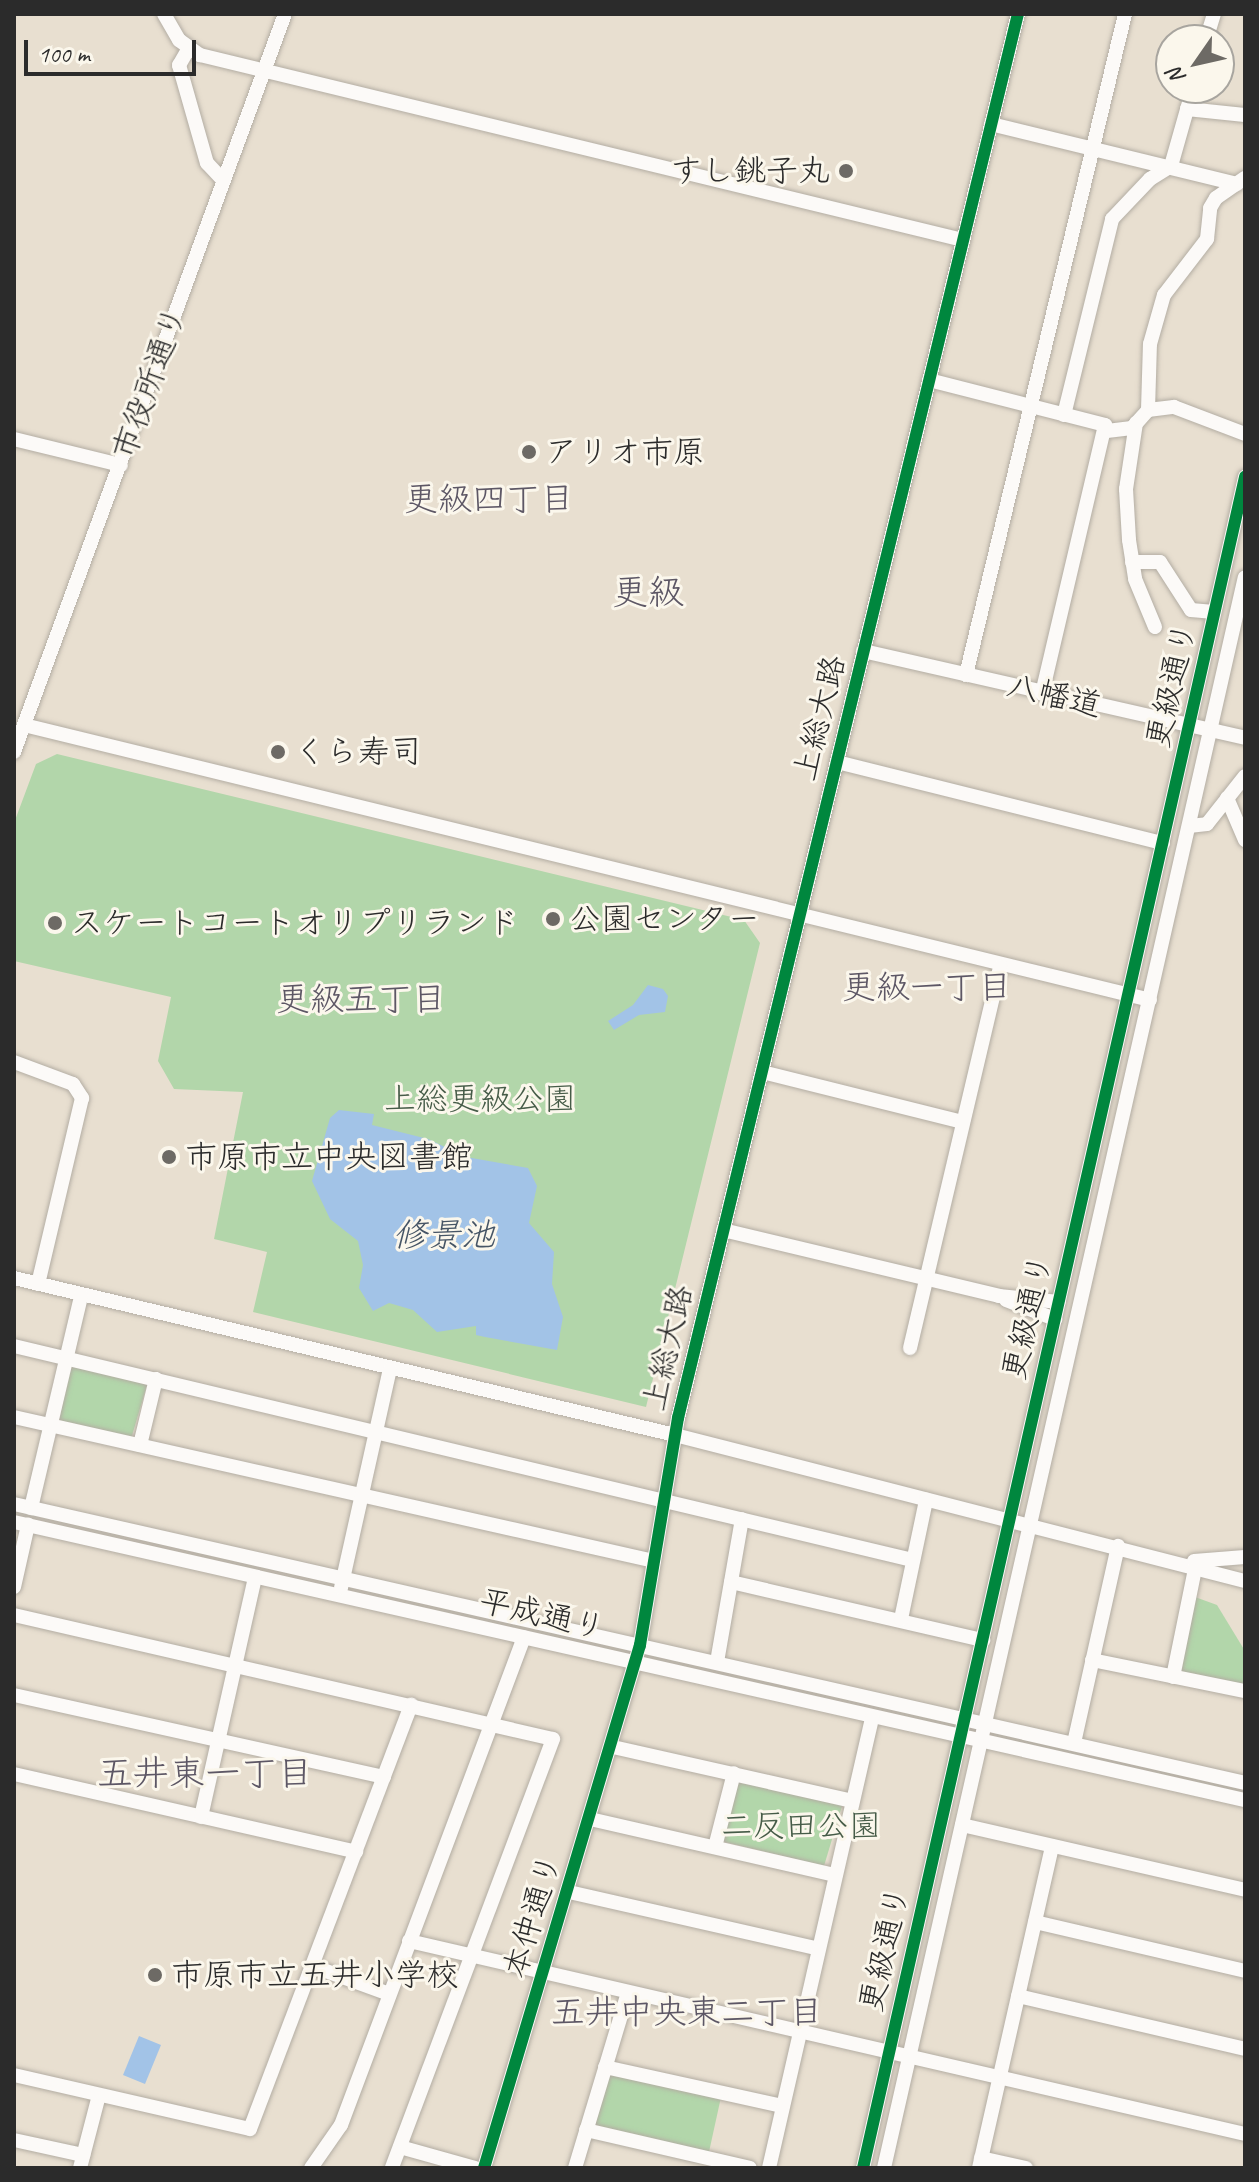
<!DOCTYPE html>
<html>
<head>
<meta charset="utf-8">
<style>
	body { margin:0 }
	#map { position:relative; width:1259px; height:2182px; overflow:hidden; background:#e8dfd0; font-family:Caveat,"Klee One",sans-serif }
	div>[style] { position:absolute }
	.green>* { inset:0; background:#b2d6aa }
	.water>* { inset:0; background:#a2c3e7 }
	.roads { filter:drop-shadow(0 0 2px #b3ada3) drop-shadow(0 0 2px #b3ada3) }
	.minor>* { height:14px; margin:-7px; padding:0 7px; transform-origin:7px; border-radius:7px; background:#fcfaf8 }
	.cycleway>* { height:12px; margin:-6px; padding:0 6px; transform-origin:6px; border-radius:6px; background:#00873e }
	.dots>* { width:22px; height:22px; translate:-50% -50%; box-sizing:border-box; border:4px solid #fbf7ec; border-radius:50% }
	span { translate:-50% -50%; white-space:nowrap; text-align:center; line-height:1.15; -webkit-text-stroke:6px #fbf7ec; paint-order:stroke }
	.poi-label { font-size:32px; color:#2b2b2b }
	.right { translate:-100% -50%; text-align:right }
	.left { translate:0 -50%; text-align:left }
	.street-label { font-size:32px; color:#2b2b2b }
	.park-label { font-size:32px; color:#465c48 }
	.neighbourhood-label { font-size:34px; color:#5d5765 }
	.water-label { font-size:34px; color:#465566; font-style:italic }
	.quarter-label { font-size:36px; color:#5d5765 }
	.frame { position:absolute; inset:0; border:16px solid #2b2b2b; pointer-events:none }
	.north { position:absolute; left:1155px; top:24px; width:80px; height:80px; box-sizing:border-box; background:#fbf7ec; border:2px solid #a8a59f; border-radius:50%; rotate:236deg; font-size:22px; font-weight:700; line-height:32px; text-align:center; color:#2b2b2b }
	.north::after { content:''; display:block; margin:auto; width:28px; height:36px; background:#6d6a65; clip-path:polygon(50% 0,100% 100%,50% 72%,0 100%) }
	.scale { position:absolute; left:24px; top:40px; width:172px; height:36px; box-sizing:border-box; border:4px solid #2b2b2b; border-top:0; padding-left:10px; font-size:24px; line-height:28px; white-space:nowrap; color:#2b2b2b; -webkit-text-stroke:6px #fbf7ec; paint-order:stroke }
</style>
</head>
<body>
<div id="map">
	<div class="green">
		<i style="clip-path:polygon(57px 754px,744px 920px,760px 943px,646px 1407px,253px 1312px,267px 1252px,214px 1239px,243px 1092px,174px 1089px,158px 1061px,171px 997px,14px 961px,14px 823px,36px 764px)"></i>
		<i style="clip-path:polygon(75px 1364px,147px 1385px,131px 1439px,59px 1423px,68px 1369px)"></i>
		<i style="clip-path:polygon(1195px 1597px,1217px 1605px,1245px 1651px,1245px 1691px,1173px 1677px)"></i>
		<i style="clip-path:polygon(735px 1782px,839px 1801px,842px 1806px,824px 1866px,725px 1842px,721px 1836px)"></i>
		<i style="clip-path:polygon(609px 2073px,721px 2097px,709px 2152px,594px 2126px)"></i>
	</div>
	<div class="water">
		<i style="clip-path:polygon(648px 985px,663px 989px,668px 996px,665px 1012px,639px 1015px,614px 1030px,608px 1021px,633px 1005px)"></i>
		<i style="clip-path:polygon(339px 1110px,374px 1114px,372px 1125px,428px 1139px,466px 1157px,528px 1168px,537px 1186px,529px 1223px,554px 1252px,552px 1284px,563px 1317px,557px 1350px,485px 1337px,476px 1335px,476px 1326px,437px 1332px,413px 1310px,389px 1303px,373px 1311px,359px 1288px,363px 1265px,358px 1241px,330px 1219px,312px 1181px,330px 1118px)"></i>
		<i style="clip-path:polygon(139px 2036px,161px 2045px,145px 2084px,123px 2075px)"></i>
	</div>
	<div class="roads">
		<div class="minor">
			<i style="left:164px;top:14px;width:30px;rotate:60deg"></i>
			<i style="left:179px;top:40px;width:26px;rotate:36deg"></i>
			<i style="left:200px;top:55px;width:785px;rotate:13.63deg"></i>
			<i style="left:1206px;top:40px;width:27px;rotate:-73deg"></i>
			<i style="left:189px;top:48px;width:20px;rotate:120deg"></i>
			<i style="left:179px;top:65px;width:102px;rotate:74.1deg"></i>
			<i style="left:207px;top:163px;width:23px;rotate:47deg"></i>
			<i style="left:1187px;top:109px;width:58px;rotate:5.9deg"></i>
			<i style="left:991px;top:124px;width:253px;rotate:13.7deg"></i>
			<i style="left:929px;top:380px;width:182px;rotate:14.3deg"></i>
			<i style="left:1105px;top:425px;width:276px;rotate:103.2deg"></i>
			<i style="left:1148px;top:410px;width:66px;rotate:-88.3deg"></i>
			<i style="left:1150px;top:344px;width:51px;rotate:-74.1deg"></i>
			<i style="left:1164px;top:295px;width:71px;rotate:-52.5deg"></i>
			<i style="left:1207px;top:239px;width:31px;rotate:-84deg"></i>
			<i style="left:1210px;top:208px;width:12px;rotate:-59deg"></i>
			<i style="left:1216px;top:198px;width:35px;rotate:-35deg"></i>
			<i style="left:1064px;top:415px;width:202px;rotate:-76.2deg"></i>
			<i style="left:1112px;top:219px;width:55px;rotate:-46.5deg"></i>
			<i style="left:1150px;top:179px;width:25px;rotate:-32deg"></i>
			<i style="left:1171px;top:166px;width:81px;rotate:-74.2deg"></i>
			<i style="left:1136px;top:423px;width:67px;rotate:98.6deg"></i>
			<i style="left:1126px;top:489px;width:51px;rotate:86.6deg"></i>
			<i style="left:1129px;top:540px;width:39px;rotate:81deg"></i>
			<i style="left:1135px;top:579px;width:52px;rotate:67.4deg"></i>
			<i style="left:1107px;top:431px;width:25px;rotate:-7deg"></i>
			<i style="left:1132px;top:428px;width:24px;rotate:-48deg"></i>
			<i style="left:1148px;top:410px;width:26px;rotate:-7deg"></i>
			<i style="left:1174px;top:407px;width:76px;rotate:20.8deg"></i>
			<i style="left:14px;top:439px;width:110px;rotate:13.7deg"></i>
			<i style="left:1132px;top:562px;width:28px"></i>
			<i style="left:1160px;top:562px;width:57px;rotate:57.1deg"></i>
			<i style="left:1191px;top:610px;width:23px;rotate:5deg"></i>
			<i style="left:863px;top:651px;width:392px;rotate:12.8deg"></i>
			<i style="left:966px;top:675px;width:680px;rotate:-76.47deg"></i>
			<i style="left:24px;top:725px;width:1159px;rotate:13.72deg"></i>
			<i style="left:14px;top:752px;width:786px;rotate:-69.84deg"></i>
			<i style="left:837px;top:762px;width:336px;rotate:14deg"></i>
			<i style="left:1227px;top:798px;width:46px;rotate:66.8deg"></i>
			<i style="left:1189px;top:826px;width:18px;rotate:-6deg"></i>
			<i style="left:1207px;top:824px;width:61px;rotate:-51.6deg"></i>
			<i style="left:14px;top:1062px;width:63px;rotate:20.4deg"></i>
			<i style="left:73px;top:1084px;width:17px;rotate:57deg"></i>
			<i style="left:82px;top:1098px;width:191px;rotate:103.3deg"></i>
			<i style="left:762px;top:1072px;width:207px;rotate:14deg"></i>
			<i style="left:723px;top:1230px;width:284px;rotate:13.4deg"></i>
			<i style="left:999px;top:1296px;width:60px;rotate:5.7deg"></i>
			<i style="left:14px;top:1278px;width:679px;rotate:13.36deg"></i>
			<i style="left:675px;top:1435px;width:588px;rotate:14.37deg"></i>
			<i style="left:1006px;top:1300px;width:53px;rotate:21.2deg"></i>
			<i style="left:14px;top:1346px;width:923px;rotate:13.4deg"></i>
			<i style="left:910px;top:1348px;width:392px;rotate:-76.7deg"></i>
			<i style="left:14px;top:1417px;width:656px;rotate:12.68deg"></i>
			<i style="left:140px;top:1445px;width:68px;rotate:-76.4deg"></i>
			<i style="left:14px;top:1504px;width:1262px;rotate:12.77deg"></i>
			<i style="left:31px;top:1508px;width:218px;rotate:-76.7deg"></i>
			<i style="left:14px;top:1522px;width:1262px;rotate:12.73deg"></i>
			<i style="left:1194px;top:1561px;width:51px;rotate:-4.5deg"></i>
			<i style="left:731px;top:1582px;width:259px;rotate:13deg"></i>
			<i style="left:14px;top:1587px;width:64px;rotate:-77.3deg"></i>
			<i style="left:341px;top:1588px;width:224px;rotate:-77.4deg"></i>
			<i style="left:14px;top:1615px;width:553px;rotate:12.96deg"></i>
			<i style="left:553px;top:1739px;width:458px;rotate:110.6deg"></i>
			<i style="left:901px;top:1619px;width:122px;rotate:-78.1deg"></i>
			<i style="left:1092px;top:1660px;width:156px;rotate:11.5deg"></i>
			<i style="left:717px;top:1662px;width:145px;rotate:-80.1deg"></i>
			<i style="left:1173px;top:1677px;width:115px;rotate:-78.5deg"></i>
			<i style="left:14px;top:1695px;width:379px;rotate:12.5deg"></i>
			<i style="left:1074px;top:1743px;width:202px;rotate:-77.4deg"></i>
			<i style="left:613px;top:1747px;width:245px;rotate:12.7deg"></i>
			<i style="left:14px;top:1774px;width:351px;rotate:12.8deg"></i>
			<i style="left:201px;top:1817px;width:246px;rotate:-77.3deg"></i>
			<i style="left:590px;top:1819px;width:251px;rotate:12.9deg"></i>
			<i style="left:962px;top:1825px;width:290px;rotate:12.9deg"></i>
			<i style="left:715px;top:1847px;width:76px;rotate:-75.6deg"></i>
			<i style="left:569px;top:1892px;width:256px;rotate:12.8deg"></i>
			<i style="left:1035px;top:1922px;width:216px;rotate:13.1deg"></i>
			<i style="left:409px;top:1941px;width:858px;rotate:13deg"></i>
			<i style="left:315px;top:1967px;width:79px;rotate:20deg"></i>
			<i style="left:1018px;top:1996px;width:233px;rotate:13.1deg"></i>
			<i style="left:605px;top:2067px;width:182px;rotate:12.4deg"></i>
			<i style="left:14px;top:2075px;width:242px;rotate:12.9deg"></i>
			<i style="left:250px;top:2129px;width:454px;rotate:-69.2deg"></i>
			<i style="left:586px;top:2130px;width:168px;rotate:13deg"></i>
			<i style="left:14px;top:2140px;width:71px;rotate:12.3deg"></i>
			<i style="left:400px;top:2147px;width:78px;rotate:15.6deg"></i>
			<i style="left:981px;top:2158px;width:46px;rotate:12.5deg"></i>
			<i style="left:80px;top:2168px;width:75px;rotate:-75.4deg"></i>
			<i style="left:311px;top:2168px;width:52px;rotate:-55.1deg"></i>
			<i style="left:341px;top:2125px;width:521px;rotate:-69.44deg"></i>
			<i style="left:484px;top:2168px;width:546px;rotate:-73.39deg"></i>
			<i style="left:640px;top:1645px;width:230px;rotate:-80.5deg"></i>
			<i style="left:678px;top:1418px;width:1445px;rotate:-76.39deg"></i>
			<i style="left:575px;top:2168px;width:183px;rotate:-73.2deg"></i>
			<i style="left:769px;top:2168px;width:463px;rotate:-77.1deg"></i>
			<i style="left:863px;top:2168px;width:1734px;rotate:-77.27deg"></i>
			<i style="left:884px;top:2168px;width:1631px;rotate:-77.22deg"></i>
			<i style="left:979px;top:2168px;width:330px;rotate:-77.2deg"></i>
		</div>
	</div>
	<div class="cycleway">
		<i style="left:484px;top:2168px;width:546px;rotate:-73.39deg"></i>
		<i style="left:640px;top:1645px;width:230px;rotate:-80.5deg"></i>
		<i style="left:678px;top:1418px;width:1445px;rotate:-76.39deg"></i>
		<i style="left:863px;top:2168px;width:1734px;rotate:-77.27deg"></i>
	</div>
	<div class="dots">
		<i style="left:846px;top:171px;background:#6d6a65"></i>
		<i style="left:529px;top:452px;background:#6d6a65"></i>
		<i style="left:278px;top:752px;background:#6d6a65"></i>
		<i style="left:553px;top:919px;background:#6d6a65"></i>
		<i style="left:55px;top:923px;background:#6d6a65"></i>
		<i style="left:169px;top:1157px;background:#6d6a65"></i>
		<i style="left:155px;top:1975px;background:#6d6a65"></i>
	</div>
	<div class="poi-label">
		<span class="right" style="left:830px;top:171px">すし銚子丸</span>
		<span class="left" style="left:545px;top:452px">アリオ市原</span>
		<span class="left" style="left:294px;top:752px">くら寿司</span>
		<span class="left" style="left:569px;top:919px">公園センター</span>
		<span class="left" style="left:71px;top:923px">スケートコートオリプリランド</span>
		<span class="left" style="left:185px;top:1157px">市原市立中央図書館</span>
		<span class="left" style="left:171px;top:1975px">市原市立五井小学校</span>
	</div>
	<div class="street-label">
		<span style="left:150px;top:383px;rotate:-70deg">市役所通り</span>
		<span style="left:1172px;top:685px;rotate:-77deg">更級通り</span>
		<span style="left:1054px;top:696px;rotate:13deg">八幡道</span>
		<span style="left:820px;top:718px;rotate:-76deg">上総大路</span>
		<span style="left:1028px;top:1317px;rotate:-77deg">更級通り</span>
		<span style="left:668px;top:1348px;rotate:-77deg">上総大路</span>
		<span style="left:542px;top:1615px;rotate:13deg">平成通り</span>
		<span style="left:533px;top:1916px;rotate:-73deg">本仲通り</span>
		<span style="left:885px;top:1949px;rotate:-77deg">更級通り</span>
	</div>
	<div class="park-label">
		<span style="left:480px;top:1099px">上総更級公園</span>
		<span style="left:801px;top:1826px">二反田公園</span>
	</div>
	<div class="neighbourhood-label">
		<span style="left:489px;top:499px">更級四丁目</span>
		<span style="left:927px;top:987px">更級一丁目</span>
		<span style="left:361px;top:999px">更級五丁目</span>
		<span style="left:687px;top:2012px">五井中央東二丁目</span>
	</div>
	<div class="water-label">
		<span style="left:444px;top:1235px">修景池</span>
	</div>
	<div class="quarter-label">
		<span style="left:648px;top:593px">更級</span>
		<span style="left:205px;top:1774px">五井東一丁目</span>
	</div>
	<div class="frame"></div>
	<div class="north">N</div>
	<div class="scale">100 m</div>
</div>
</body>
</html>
